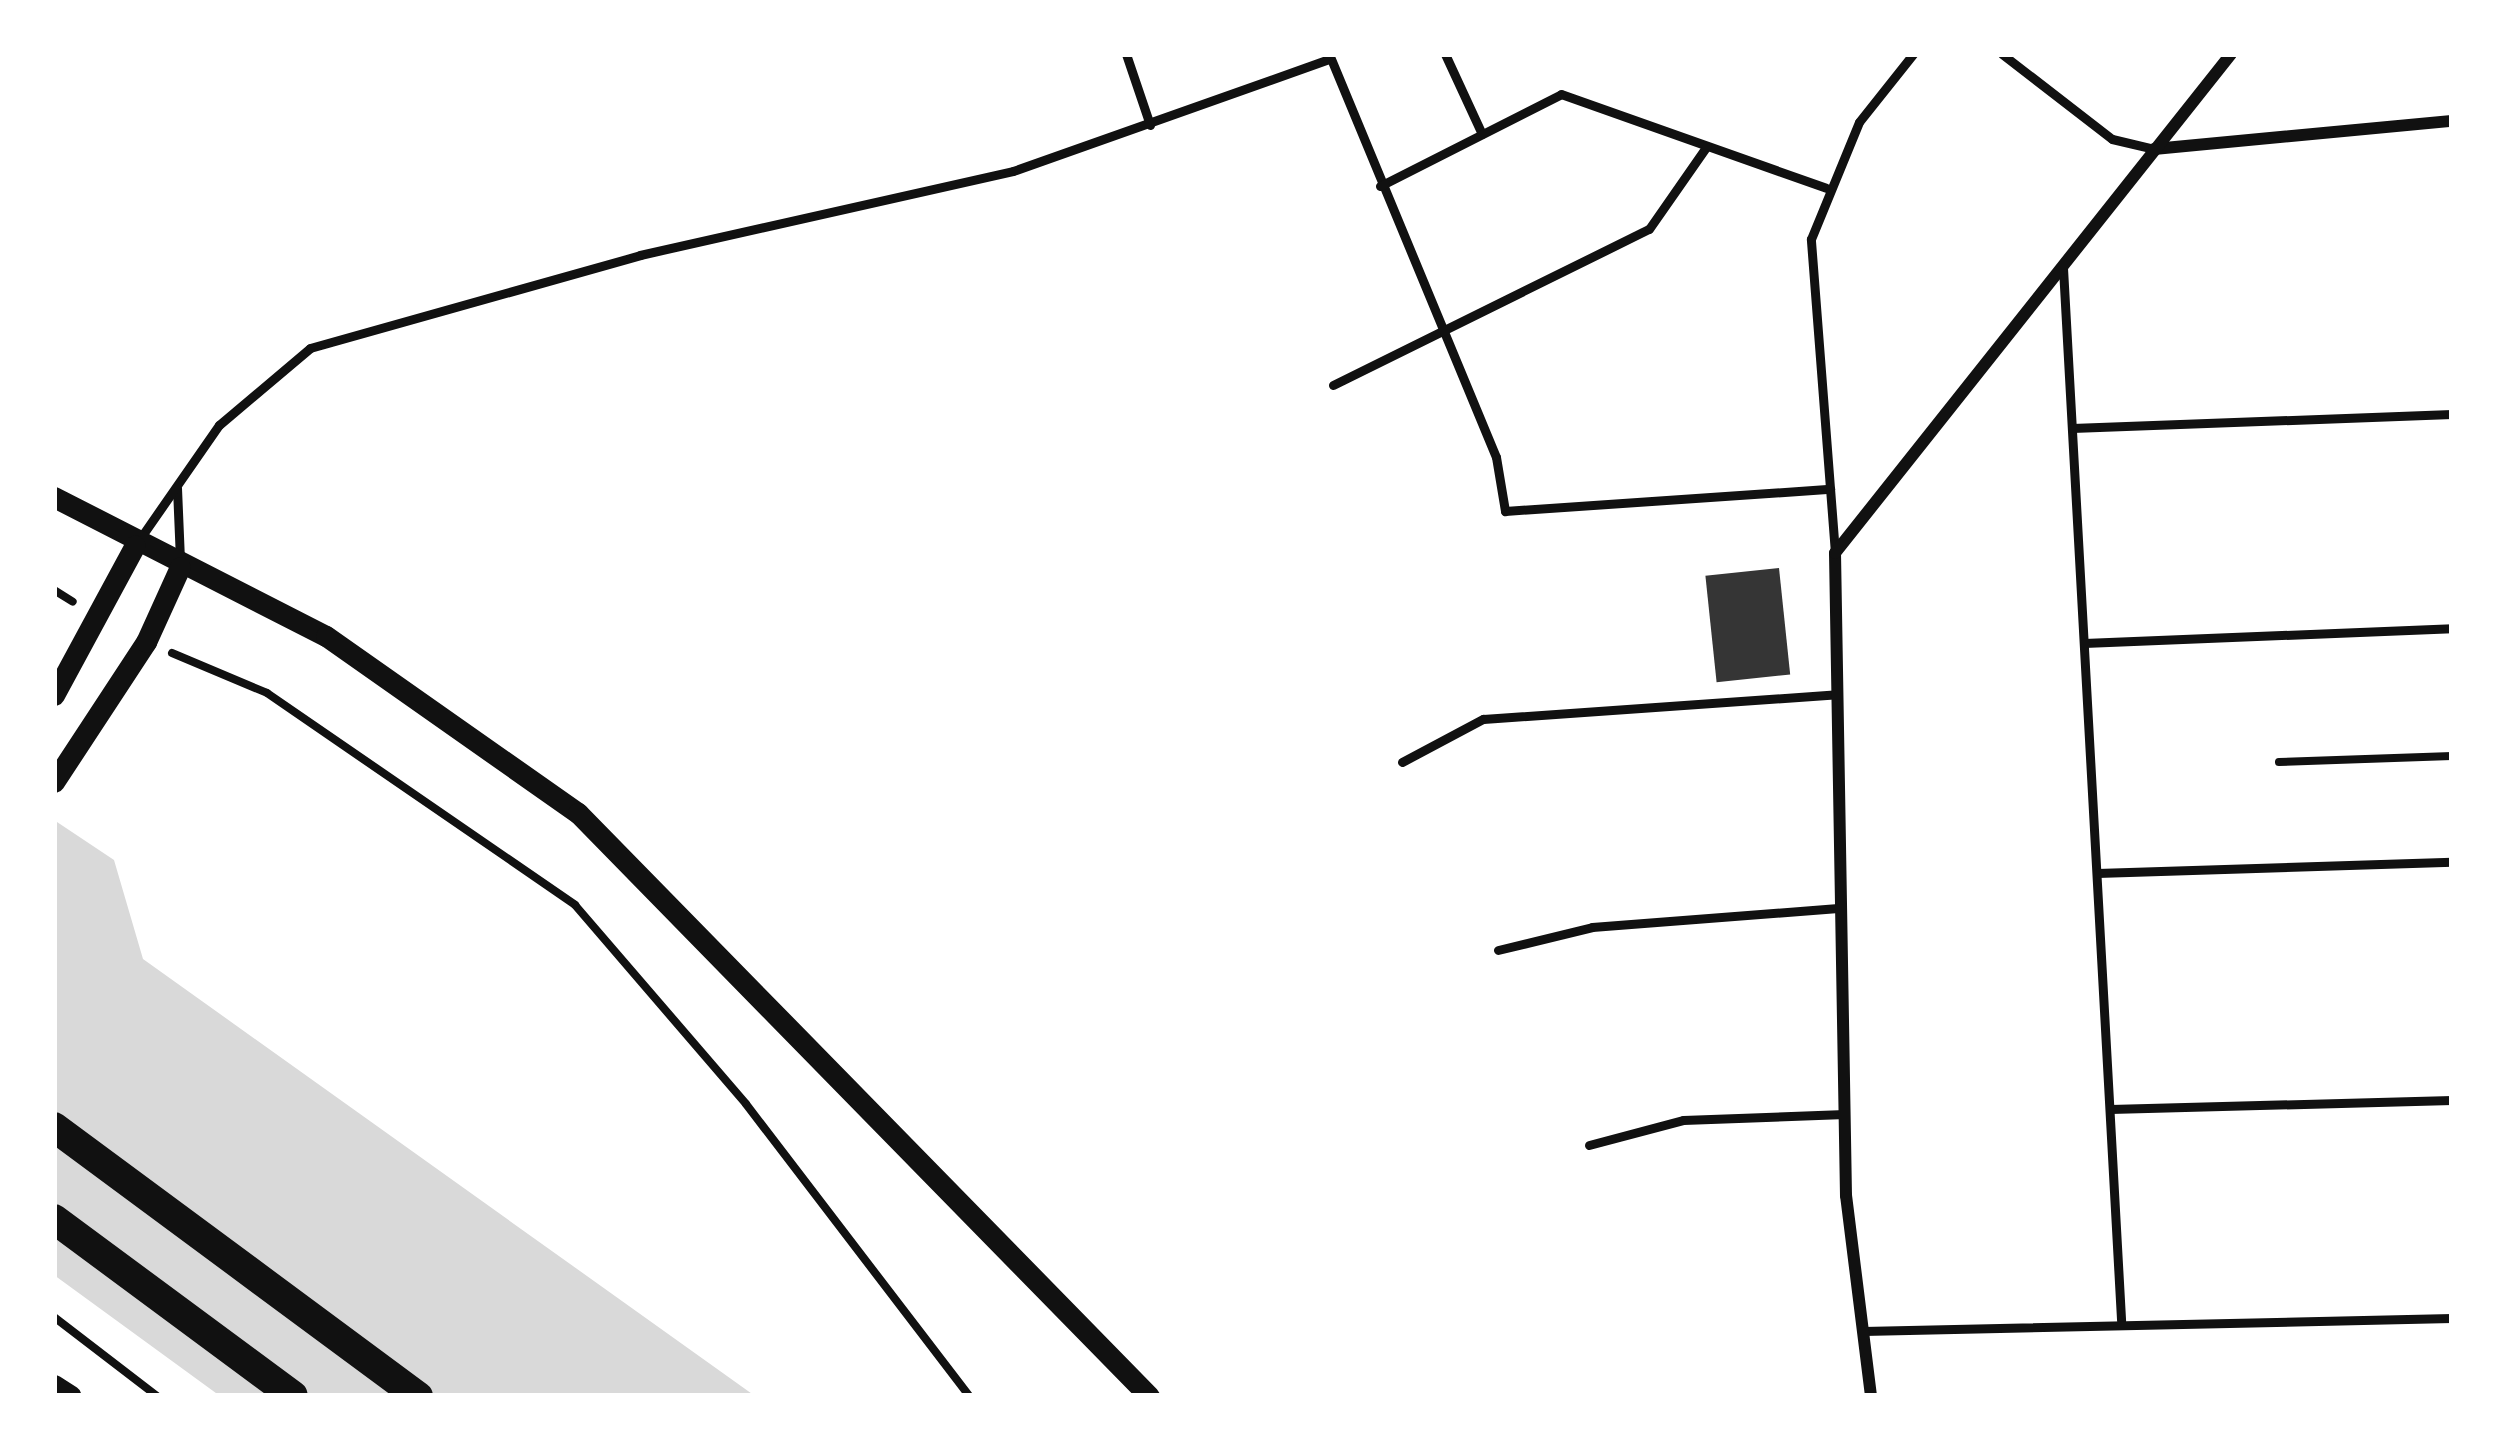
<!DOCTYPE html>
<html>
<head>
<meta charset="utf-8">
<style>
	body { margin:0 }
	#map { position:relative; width:2506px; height:1450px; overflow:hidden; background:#fff; font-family:"Roboto Condensed",sans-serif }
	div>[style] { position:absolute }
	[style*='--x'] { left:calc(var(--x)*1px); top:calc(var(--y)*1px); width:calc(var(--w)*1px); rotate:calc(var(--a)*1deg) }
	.water>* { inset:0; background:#d9d9d9 }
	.building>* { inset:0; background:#353535; transform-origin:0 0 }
	.path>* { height:8px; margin:-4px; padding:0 4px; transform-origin:4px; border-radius:4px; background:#111 }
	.service>* { height:9px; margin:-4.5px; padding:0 4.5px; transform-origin:4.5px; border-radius:4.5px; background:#111 }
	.minor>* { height:12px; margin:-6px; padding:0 6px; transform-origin:6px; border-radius:6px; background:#111 }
	.tertiary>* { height:21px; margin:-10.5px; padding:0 10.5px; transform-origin:10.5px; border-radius:10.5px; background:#111 }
	.trunk>* { height:30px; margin:-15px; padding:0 15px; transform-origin:15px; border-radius:15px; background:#111 }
	span { translate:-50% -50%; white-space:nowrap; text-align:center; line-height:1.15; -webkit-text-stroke:12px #fff; paint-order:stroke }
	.frame { position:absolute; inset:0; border:57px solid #fff; pointer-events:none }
</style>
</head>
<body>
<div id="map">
	<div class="water">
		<div style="clip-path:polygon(54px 820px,114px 860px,143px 959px,755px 1396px,220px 1396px,54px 1275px)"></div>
	</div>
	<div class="building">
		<div style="left:1779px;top:568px;width:107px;height:74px;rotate:84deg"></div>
	</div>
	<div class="path">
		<div style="--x:54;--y:590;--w:22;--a:32"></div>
		<div style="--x:172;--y:653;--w:103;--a:22.8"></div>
		<div style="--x:267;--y:693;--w:374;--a:34.5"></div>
		<div style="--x:575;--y:905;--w:262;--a:49.3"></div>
		<div style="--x:746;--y:1104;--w:367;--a:52.6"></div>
		<div style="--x:2279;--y:762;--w:173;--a:-2"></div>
		<div style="--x:54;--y:1317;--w:130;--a:37.5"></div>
	</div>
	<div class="service">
		<div style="--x:1126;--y:54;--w:75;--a:71.3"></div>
		<div style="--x:1329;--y:54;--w:436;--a:67.5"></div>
		<div style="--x:1496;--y:457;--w:55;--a:80.5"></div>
		<div style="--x:1505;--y:511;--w:326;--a:-3.9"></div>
		<div style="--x:1445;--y:54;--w:88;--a:65.2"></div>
		<div style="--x:2002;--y:54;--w:139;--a:37.7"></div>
		<div style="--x:2112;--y:139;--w:43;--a:13.4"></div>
		<div style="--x:1380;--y:186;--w:203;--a:-26.9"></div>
		<div style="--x:1561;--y:94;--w:281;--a:19.5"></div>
		<div style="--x:2063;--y:268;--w:1054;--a:86.84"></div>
		<div style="--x:1333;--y:385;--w:352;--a:-26.3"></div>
		<div style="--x:1649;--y:229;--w:101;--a:-55.1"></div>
		<div style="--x:2072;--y:428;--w:380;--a:-2.1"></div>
		<div style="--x:177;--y:488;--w:73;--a:87.6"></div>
		<div style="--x:139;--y:540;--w:140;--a:-55.2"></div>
		<div style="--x:219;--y:425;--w:119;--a:-40.2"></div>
		<div style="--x:310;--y:348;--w:343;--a:-15.7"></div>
		<div style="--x:640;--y:255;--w:382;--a:-12.7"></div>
		<div style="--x:1013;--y:171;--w:336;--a:-19.5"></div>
		<div style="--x:1835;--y:553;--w:315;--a:-94.4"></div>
		<div style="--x:1811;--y:239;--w:126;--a:-67.7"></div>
		<div style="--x:1859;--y:122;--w:87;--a:-51.5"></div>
		<div style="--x:2084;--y:643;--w:368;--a:-2.3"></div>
		<div style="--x:1402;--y:762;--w:92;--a:-28"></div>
		<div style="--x:1483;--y:719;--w:355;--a:-4"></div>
		<div style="--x:2097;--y:873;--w:355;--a:-1.8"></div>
		<div style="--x:1498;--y:950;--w:97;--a:-13.7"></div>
		<div style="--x:1592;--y:927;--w:250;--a:-4.4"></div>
		<div style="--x:2110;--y:1109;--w:342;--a:-1.5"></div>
		<div style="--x:1589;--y:1145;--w:97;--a:-14.9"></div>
		<div style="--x:1683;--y:1120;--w:162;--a:-2.1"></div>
		<div style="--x:1863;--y:1331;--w:589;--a:-1.26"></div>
	</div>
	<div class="minor">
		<div style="--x:2154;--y:149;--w:299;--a:-5.4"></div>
		<div style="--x:1871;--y:1396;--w:202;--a:-97.1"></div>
		<div style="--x:1846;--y:1196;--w:643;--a:-90.98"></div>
		<div style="--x:1835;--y:553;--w:637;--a:-51.56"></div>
	</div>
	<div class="tertiary">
		<div style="--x:54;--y:497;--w:305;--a:27.1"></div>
		<div style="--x:326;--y:636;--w:308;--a:35.1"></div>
		<div style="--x:578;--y:813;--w:816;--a:45.6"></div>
		<div style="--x:54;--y:695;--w:170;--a:-61.6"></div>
		<div style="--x:54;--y:782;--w:168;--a:-56.7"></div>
		<div style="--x:146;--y:642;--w:82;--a:-65.6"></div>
		<div style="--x:54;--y:1385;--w:20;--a:33"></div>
	</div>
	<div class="trunk">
		<div style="--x:54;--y:1127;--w:453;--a:36.5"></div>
		<div style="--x:54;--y:1219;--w:297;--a:36.5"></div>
	</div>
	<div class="frame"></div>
</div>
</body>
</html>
